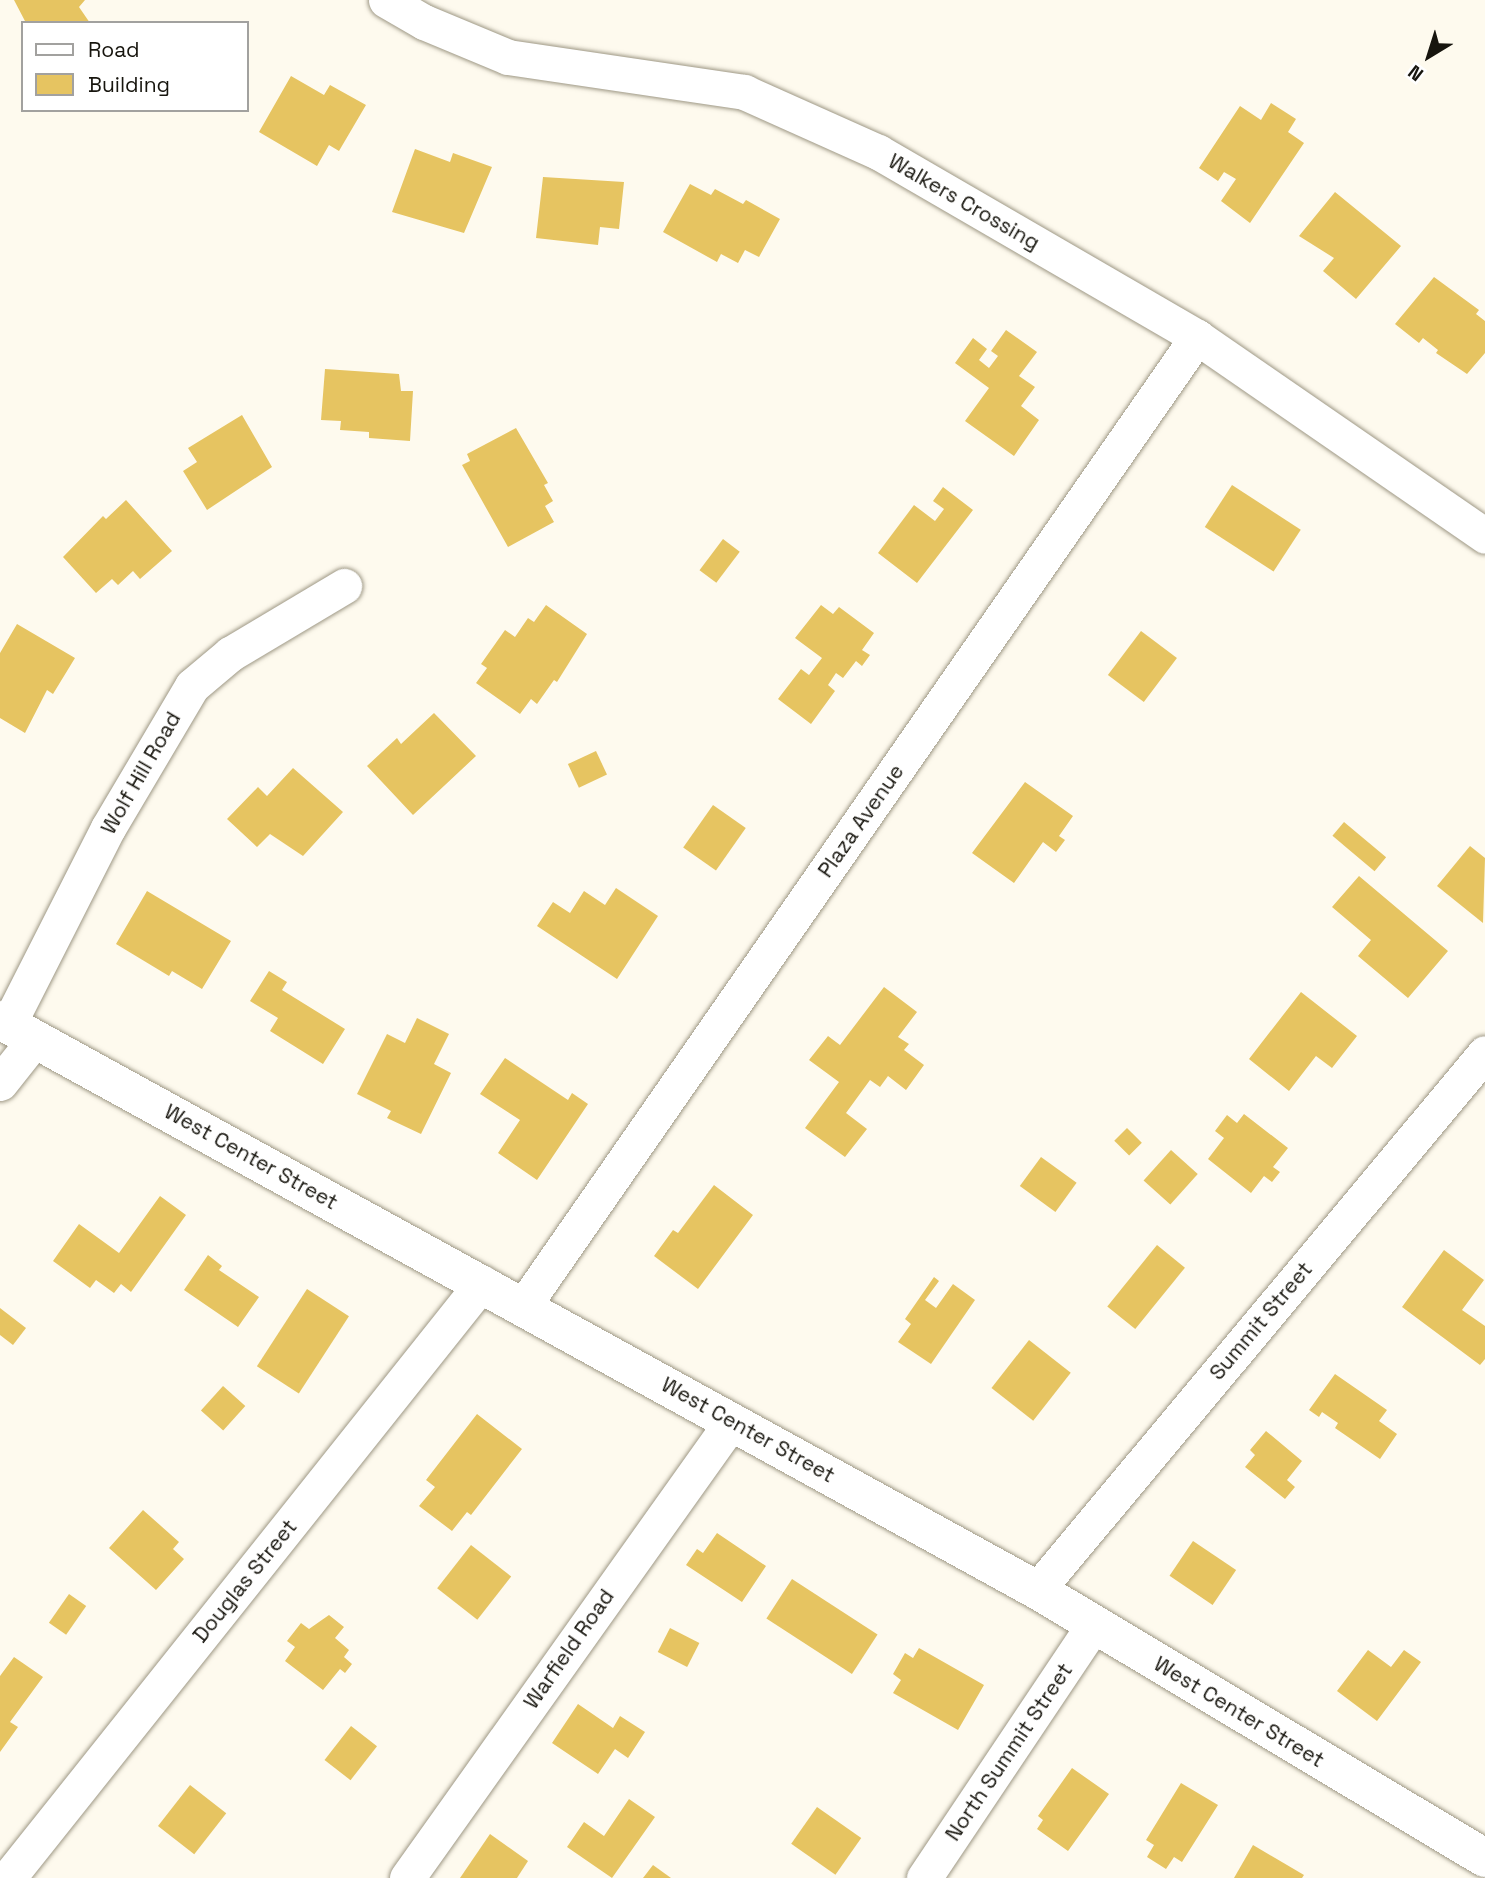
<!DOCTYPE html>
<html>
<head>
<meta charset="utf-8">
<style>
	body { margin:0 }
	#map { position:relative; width:1485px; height:1878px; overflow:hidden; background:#fefaee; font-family:"Space Grotesk",sans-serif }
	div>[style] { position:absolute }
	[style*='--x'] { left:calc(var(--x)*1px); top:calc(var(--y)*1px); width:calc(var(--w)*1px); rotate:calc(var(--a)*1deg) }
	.building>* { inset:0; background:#e6c461; transform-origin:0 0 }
	.roads { filter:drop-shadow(0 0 2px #9e9885) drop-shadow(0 0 2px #9e9885) }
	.minor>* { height:35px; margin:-17.5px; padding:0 17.5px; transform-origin:17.5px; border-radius:17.5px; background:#fff }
	.tertiary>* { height:38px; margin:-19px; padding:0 19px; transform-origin:19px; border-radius:19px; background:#fff }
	span { translate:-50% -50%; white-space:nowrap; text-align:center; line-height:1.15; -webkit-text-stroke:6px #fff; paint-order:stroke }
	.street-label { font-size:21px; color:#17150e }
	.legend { position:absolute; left:21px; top:21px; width:228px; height:91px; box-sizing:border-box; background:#fff; border:2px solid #a2a19f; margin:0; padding:9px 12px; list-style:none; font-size:21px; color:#17150e }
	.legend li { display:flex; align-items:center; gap:14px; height:35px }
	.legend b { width:35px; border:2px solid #a2a19f }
	.north { position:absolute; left:1394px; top:21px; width:70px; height:70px; -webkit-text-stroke:5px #fff; paint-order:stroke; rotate:218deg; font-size:19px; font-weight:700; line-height:28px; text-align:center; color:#17150e }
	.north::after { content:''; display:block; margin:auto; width:24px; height:32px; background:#17150e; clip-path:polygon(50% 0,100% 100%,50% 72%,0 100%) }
</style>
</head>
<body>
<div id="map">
	<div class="building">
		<div style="clip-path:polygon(14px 0,85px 0,79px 7px,90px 23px,26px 23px)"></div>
		<div style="clip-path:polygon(291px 76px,324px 95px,330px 85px,366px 105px,339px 151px,329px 145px,317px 166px,259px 132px)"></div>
		<div style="clip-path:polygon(1271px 103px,1296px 119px,1288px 132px,1304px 143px,1250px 223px,1221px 201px,1236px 179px,1224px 172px,1218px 181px,1199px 168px,1240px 106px,1261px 120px)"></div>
		<div style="clip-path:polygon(415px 149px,450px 162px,453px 153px,492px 167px,464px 233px,392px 212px)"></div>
		<div style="clip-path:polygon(543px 177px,624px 182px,619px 229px,600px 227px,598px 245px,536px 238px)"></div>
		<div style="clip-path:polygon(690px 184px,711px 195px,715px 189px,743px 204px,746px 200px,780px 219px,759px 257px,745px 250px,738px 263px,721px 254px,717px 262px,663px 232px)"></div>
		<div style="clip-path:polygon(1335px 192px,1401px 246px,1356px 299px,1323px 271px,1334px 258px,1299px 236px)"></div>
		<div style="clip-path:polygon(1434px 277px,1479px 310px,1476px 314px,1485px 321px,1485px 353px,1467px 374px,1436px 353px,1438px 350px,1423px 338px,1419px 343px,1395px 324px)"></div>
		<div style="clip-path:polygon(1006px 330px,1037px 352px,1019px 376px,1035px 387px,1021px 406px,1039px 420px,1014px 456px,965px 421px,989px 388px,955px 363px,973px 338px,987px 349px,979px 360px,989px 368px,998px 356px,991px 351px)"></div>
		<div style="clip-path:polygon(325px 369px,399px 374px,401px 391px,413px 391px,410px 441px,369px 438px,369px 432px,340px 430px,341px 421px,321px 420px)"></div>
		<div style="clip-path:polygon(242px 415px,272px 467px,207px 510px,183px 471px,197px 462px,188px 448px)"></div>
		<div style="clip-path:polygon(516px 428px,548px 483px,544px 485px,553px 501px,545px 506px,554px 522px,508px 547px,462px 465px,470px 461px,467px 454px)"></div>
		<div style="left:1232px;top:485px;width:82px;height:50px;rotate:33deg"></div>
		<div style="clip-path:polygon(943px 487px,973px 510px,917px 583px,878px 553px,914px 505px,935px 521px,944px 509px,933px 501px)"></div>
		<div style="clip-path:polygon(126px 500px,172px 551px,140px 579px,133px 571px,118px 585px,112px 579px,96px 593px,63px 557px,103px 516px,106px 519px)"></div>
		<div style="left:723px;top:539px;width:21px;height:39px;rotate:37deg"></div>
		<div style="clip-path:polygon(546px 605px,587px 634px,557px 682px,554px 680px,537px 704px,531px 699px,520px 714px,476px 683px,487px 668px,481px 664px,505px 630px,515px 637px,528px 618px,534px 622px)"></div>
		<div style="clip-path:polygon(821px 605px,833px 614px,839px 607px,874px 633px,862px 650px,870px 655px,862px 666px,856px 661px,843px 678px,836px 673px,828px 685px,835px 691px,811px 724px,778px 699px,801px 669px,809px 675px,822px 658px,795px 638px)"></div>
		<div style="clip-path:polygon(17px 624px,75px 658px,53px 694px,47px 690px,25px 733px,0 718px,0 653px)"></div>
		<div style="left:1141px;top:631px;width:45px;height:55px;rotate:37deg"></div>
		<div style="clip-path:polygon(434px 713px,476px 756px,413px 815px,367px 766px,397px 738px,401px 744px)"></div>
		<div style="left:596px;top:751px;width:26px;height:31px;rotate:65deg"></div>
		<div style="clip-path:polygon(293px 768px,343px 812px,303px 856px,270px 834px,257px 847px,227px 819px,258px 787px,267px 796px)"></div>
		<div style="clip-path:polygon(1025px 782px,1073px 816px,1059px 836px,1065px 840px,1056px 852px,1043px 842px,1014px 883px,972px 853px)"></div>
		<div style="left:713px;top:805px;width:40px;height:52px;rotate:35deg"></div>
		<div style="left:1344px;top:822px;width:55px;height:18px;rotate:40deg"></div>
		<div style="clip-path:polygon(1470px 846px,1485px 858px,1483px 923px,1437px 886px)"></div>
		<div style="clip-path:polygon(1359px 876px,1448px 951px,1408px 998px,1358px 956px,1371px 940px,1332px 907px)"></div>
		<div style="clip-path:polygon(616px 888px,658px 916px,617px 979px,537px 926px,553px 902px,570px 913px,584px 891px,605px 905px)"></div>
		<div style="clip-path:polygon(147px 891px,231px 941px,202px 989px,172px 971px,169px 976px,116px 944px)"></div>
		<div style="clip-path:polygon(269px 971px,287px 982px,282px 990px,345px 1029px,323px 1064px,270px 1031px,278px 1018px,250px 1001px)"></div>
		<div style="clip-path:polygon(884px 987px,917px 1012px,898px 1037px,909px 1044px,904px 1050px,924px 1065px,906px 1090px,888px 1076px,880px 1087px,870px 1080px,846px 1113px,867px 1129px,845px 1157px,805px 1128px,839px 1082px,809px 1060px,828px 1036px,840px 1045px)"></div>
		<div style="clip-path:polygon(1301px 992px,1357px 1036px,1332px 1068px,1316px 1056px,1289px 1091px,1249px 1059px)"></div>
		<div style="clip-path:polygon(417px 1018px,449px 1034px,434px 1064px,451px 1073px,421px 1134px,387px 1118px,391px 1111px,357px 1094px,387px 1034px,405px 1043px)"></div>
		<div style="clip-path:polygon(505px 1058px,568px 1100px,572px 1093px,588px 1104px,537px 1180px,498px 1153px,520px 1120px,480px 1094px)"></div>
		<div style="clip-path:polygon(1244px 1114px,1288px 1148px,1273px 1167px,1280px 1172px,1272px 1182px,1264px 1176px,1251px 1193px,1208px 1159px,1224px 1138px,1215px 1131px,1227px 1115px,1237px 1123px)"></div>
		<div style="left:1127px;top:1128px;width:21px;height:18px;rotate:45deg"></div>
		<div style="left:1171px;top:1150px;width:36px;height:41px;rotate:42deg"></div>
		<div style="left:1041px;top:1157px;width:44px;height:36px;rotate:36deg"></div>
		<div style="clip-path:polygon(714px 1185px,753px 1215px,698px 1289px,654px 1256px,673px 1230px,678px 1233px)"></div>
		<div style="clip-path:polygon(160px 1196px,186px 1215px,131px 1292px,121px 1284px,114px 1293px,96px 1280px,90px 1288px,53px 1261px,79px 1224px,119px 1253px)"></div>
		<div style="left:1157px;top:1245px;width:36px;height:79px;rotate:39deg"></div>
		<div style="clip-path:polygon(1444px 1250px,1484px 1280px,1462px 1310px,1485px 1326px,1485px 1359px,1480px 1365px,1402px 1307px)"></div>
		<div style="clip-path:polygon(208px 1255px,222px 1266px,219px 1270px,259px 1297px,238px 1327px,184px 1290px)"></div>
		<div style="clip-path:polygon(934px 1277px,939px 1281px,925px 1300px,936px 1308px,953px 1284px,975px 1300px,931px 1364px,898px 1342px,911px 1324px,905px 1319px)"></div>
		<div style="left:307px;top:1289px;width:50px;height:92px;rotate:33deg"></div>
		<div style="clip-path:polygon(0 1308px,26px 1328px,13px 1345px,0 1335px)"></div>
		<div style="left:1029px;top:1340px;width:53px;height:61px;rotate:38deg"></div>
		<div style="clip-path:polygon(1335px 1374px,1387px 1410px,1379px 1421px,1397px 1434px,1380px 1459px,1335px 1428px,1338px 1423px,1322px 1412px,1319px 1417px,1309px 1410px)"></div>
		<div style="left:223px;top:1386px;width:30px;height:33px;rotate:42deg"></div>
		<div style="clip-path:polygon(477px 1414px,522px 1449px,471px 1515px,467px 1512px,452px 1531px,419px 1506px,435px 1487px,426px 1480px)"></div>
		<div style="clip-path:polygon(1266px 1431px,1302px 1461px,1287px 1480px,1295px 1487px,1285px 1499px,1245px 1467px,1255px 1455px,1250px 1450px)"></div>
		<div style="clip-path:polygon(143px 1510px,179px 1542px,173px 1549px,184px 1559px,156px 1590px,109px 1548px)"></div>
		<div style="clip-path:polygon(717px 1533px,766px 1566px,742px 1602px,686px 1565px,697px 1549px,703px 1553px)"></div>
		<div style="left:1193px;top:1541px;width:52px;height:42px;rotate:34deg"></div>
		<div style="left:471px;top:1545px;width:51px;height:55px;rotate:38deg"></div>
		<div style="left:792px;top:1579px;width:102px;height:47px;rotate:33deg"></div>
		<div style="left:69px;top:1594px;width:21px;height:35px;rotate:35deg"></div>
		<div style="clip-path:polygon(329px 1615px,344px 1627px,335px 1638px,349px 1650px,344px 1657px,352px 1664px,345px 1673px,340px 1669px,323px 1690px,285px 1661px,295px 1647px,287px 1641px,301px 1623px,309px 1629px)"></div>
		<div style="left:670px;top:1628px;width:33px;height:27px;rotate:27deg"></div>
		<div style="clip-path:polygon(919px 1648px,984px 1685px,958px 1730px,893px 1693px,901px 1680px,893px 1674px,905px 1653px,913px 1658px)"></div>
		<div style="clip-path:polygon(1368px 1650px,1391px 1667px,1404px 1650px,1421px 1662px,1377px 1721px,1337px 1691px)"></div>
		<div style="clip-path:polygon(14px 1657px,43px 1677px,10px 1722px,18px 1727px,0 1752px,0 1676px)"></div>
		<div style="clip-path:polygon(578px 1704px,613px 1728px,620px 1716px,645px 1732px,628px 1758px,615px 1749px,598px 1774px,552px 1743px)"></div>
		<div style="left:351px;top:1726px;width:33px;height:43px;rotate:38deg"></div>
		<div style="clip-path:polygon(1072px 1768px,1109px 1794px,1068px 1851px,1037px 1829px,1043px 1820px,1038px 1816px)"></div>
		<div style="clip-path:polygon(1181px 1783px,1218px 1805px,1182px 1862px,1174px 1857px,1166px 1869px,1147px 1857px,1154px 1845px,1146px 1840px)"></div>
		<div style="left:190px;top:1785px;width:46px;height:52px;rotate:38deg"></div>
		<div style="clip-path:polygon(629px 1799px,655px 1817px,612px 1878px,567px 1847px,584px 1822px,604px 1836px)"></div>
		<div style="left:817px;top:1807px;width:54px;height:45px;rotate:35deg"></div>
		<div style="clip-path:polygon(490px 1834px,528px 1861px,517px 1878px,460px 1878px)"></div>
		<div style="clip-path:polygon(1253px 1845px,1304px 1875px,1302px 1878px,1234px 1878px)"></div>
		<div style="clip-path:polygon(653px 1865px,671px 1878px,643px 1878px)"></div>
	</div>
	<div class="roads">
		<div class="minor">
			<div style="--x:386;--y:0;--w:44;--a:30.1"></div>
			<div style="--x:424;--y:22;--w:91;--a:22.6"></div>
			<div style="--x:508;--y:57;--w:239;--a:8.4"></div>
			<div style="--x:744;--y:92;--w:147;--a:24.1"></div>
			<div style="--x:878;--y:152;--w:369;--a:30.1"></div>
			<div style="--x:1197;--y:337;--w:350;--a:34.6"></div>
			<div style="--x:8;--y:1025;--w:221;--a:-63.1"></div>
			<div style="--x:108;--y:828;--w:165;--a:-59.4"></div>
			<div style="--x:192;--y:686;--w:50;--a:-40.1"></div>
			<div style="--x:230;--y:654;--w:133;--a:-30.8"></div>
			<div style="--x:0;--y:1083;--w:56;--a:-51.5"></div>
			<div style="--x:524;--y:1305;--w:1179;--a:-55.19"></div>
			<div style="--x:1037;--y:1590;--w:699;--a:-50.16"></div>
			<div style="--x:8;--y:1878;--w:761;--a:-51.46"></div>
			<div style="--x:407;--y:1878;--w:561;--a:-54.58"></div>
			<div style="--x:924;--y:1878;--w:303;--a:-56.2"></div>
		</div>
		<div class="tertiary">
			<div style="--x:0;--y:1020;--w:1183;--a:28.8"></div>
			<div style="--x:1037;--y:1590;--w:522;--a:30.89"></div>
		</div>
	</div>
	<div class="street-label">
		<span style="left:964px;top:202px;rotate:30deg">Walkers Crossing</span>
		<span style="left:141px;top:773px;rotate:-60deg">Wolf Hill Road</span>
		<span style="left:861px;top:821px;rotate:-55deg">Plaza Avenue</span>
		<span style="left:251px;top:1157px;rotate:29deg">West Center Street</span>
		<span style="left:1261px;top:1321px;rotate:-50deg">Summit Street</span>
		<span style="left:748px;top:1430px;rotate:29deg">West Center Street</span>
		<span style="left:245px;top:1581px;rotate:-51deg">Douglas Street</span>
		<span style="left:569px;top:1649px;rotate:-55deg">Warfield Road</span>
		<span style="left:1239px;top:1712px;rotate:31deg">West Center Street</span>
		<span style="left:1009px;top:1752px;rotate:-56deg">North Summit Street</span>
	</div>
	<ul class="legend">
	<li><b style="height:9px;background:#fff"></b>Road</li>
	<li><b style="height:19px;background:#e6c461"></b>Building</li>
	</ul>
	<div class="north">N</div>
</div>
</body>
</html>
